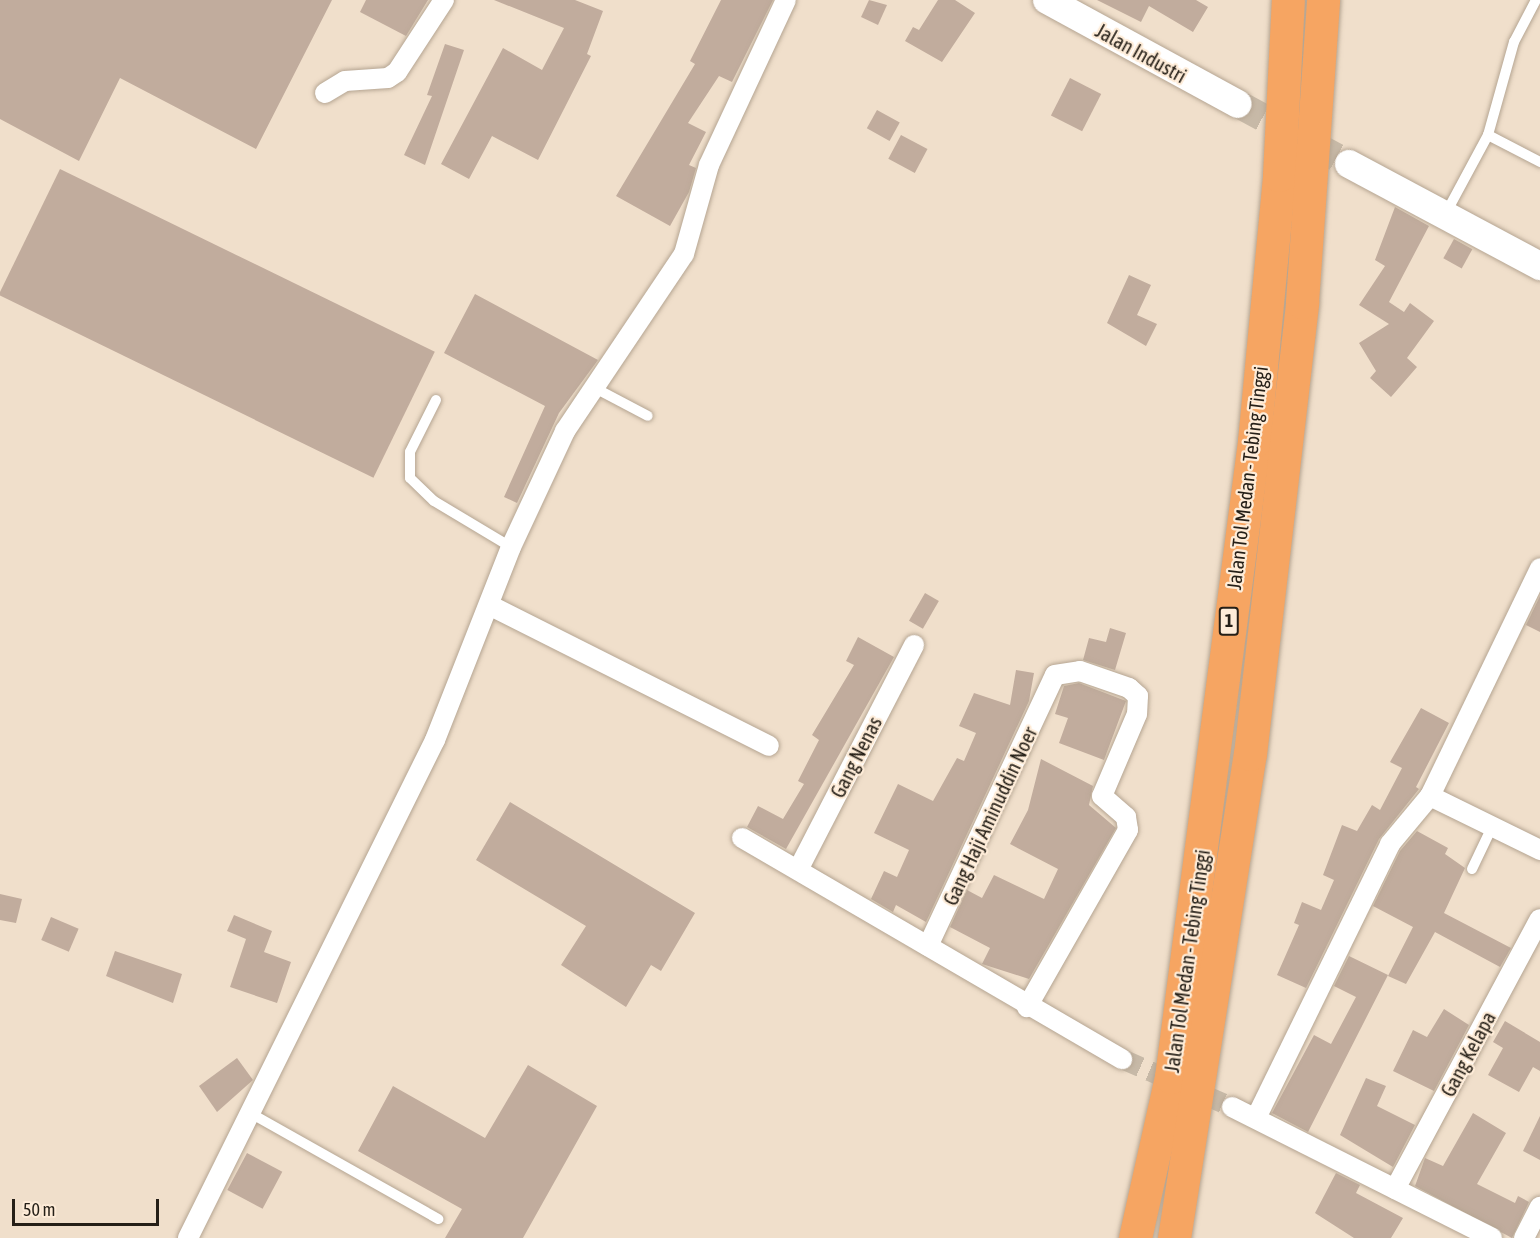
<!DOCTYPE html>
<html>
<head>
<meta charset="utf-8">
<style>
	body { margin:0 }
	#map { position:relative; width:1540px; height:1238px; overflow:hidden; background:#f0dfcb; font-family:"Asap Condensed",sans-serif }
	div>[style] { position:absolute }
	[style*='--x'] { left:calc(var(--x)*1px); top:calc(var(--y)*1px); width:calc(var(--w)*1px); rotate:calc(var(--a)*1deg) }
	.building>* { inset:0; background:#c1ac9d; transform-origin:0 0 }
	.street-tunnel>* { height:20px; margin-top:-10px; transform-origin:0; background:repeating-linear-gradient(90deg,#c7b9a7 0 20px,transparent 0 30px) }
	.secondary-tunnel>* { height:28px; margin-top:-14px; transform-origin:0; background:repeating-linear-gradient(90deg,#c7b9a7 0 28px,transparent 0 42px) }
	.roads { filter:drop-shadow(0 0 2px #b5a592) drop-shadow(0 0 2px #b5a592) }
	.lane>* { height:10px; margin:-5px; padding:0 5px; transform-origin:5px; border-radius:5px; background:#fff }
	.street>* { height:20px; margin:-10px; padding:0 10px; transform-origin:10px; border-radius:10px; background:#fff }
	.secondary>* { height:28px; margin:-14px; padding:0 14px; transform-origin:14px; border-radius:14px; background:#fff }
	.highway>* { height:33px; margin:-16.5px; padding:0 16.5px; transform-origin:16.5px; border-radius:16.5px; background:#f6a562 }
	span { translate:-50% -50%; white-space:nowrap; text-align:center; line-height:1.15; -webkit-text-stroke:4.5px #feecd8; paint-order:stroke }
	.shield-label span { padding:2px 4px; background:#feecd8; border:2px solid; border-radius:4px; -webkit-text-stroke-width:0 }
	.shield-label { font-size:18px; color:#251f17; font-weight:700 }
	.street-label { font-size:20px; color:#251f17 }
	.scale { position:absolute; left:12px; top:1199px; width:147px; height:27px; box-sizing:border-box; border:3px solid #251f17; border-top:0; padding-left:8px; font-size:18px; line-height:21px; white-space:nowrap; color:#251f17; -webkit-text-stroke:4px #feecd8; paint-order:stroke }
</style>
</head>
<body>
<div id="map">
	<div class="building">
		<div style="clip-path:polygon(0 0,332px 0,256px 149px,120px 78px,79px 161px,0 119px)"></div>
		<div style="clip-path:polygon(366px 0,428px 0,406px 36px,360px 12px)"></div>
		<div style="clip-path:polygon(494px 0,575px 0,603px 11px,587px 54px,591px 56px,538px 160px,492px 136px,469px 179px,441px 164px,503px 48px,542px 70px,564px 28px)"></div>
		<div style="clip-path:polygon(721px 0,773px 0,732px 82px,719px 76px,688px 123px,706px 132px,689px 165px,696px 168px,689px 192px,670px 226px,616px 196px,695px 64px,690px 61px)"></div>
		<div style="clip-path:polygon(869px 0,887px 5px,878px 25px,861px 17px)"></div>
		<div style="clip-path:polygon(938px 0,955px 0,975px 13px,942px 62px,905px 41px,913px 27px,919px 30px)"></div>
		<div style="clip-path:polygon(1097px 0,1196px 0,1208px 7px,1193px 32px,1149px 6px,1141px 22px)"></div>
		<div style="clip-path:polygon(445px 44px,464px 50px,425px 165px,404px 155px,432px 96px,427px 95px)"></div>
		<div style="left:1070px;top:78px;width:35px;height:42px;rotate:27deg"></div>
		<div style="left:877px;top:110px;width:26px;height:21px;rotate:29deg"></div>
		<div style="left:901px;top:135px;width:30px;height:27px;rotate:28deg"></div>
		<div style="left:60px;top:169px;width:417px;height:140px;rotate:26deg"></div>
		<div style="clip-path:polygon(1395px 207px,1429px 226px,1389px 302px,1404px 312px,1410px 303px,1434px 321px,1407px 358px,1417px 367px,1391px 397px,1370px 378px,1376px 371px,1359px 343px,1389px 324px,1359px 305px,1385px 266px,1375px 260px)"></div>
		<div style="left:1454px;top:239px;width:21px;height:22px;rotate:29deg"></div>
		<div style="clip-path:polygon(1129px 275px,1151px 285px,1137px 315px,1157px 324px,1146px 346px,1107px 323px)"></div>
		<div style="clip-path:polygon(475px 294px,598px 360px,559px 413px,517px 503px,504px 497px,545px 406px,444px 353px)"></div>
		<div style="left:925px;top:593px;width:16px;height:32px;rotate:30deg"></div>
		<div style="clip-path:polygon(1540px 596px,1540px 632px,1526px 625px)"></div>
		<div style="clip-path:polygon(1110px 628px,1126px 633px,1115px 670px,1083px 660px,1089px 638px,1106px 642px)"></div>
		<div style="clip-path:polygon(858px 637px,894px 657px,786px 849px,747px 827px,758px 806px,783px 819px,804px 784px,798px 781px,819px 740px,812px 735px,854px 665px,846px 661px)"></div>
		<div style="clip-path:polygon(1016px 670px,1034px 673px,1029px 701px,926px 922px,896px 905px,893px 912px,871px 899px,884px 871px,897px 877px,909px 850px,874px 833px,898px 784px,933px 801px,957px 758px,964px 761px,976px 733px,959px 726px,974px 693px,1010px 705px)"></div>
		<div style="clip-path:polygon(1079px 683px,1126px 701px,1104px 760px,1059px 743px,1068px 718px,1055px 714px,1064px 686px)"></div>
		<div style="clip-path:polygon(1421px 708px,1449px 723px,1416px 787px,1419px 789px,1379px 839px,1306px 988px,1277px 975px,1299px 925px,1294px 923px,1302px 902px,1321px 910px,1334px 880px,1323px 875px,1342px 825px,1357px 831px,1372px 805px,1380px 810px,1402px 768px,1390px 762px)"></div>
		<div style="clip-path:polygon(1041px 759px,1093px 786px,1089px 805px,1116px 828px,1029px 979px,982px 964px,990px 948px,950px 927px,967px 890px,982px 898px,994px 875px,1044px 899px,1058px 869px,1010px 844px,1028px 810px)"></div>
		<div style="clip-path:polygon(510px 802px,695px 913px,661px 971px,651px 965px,626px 1007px,561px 965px,586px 926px,476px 860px)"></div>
		<div style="clip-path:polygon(1417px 831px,1448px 848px,1445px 854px,1465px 868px,1444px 913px,1511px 948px,1500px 967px,1435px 932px,1406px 984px,1388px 976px,1413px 927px,1373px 906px,1400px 851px)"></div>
		<div style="clip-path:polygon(0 894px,22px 899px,16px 923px,0 920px)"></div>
		<div style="clip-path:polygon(234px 915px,272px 931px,264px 952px,291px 962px,277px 1003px,230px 987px,246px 939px,227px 931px)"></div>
		<div style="left:51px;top:917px;width:30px;height:25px;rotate:23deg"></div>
		<div style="clip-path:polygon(115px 951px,182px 974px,173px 1003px,106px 976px)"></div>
		<div style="clip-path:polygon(1349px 956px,1388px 975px,1308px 1132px,1272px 1113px,1314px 1035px,1331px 1044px,1356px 997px,1334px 986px)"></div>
		<div style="clip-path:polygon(1444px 1009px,1469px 1025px,1434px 1091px,1393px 1071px,1413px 1030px,1427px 1037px)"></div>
		<div style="clip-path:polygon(1505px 1021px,1540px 1042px,1540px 1071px,1533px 1067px,1519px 1092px,1488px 1075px,1503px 1048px,1493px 1042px)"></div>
		<div style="clip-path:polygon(237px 1058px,253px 1080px,217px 1112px,199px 1086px)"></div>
		<div style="clip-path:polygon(528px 1065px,597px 1106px,523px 1238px,445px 1238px,462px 1209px,358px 1151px,393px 1086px,485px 1138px)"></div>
		<div style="clip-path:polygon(1366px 1078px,1386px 1086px,1377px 1106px,1415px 1125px,1393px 1167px,1340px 1135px)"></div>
		<div style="clip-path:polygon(1473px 1113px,1506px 1133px,1477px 1184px,1515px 1203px,1518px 1196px,1529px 1202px,1512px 1238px,1415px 1186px,1425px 1158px,1443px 1166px)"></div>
		<div style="clip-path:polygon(1540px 1116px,1540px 1160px,1523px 1151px)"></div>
		<div style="left:247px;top:1153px;width:40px;height:42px;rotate:28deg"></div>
		<div style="clip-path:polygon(1336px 1173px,1360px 1185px,1356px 1193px,1403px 1218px,1391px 1238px,1354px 1238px,1315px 1213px)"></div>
	</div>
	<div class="street-tunnel">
		<div style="--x:1122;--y:1059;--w:120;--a:23.6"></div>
	</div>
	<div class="secondary-tunnel">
		<div style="--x:1238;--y:104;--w:126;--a:28.4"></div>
	</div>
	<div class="roads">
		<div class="lane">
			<div style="--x:1488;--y:135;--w:97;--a:-74.4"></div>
			<div style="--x:1514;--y:42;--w:47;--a:-62.4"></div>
			<div style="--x:1446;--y:213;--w:89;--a:-61.7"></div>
			<div style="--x:1488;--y:135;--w:59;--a:27.4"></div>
			<div style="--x:591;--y:386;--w:64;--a:27.8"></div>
			<div style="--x:436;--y:400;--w:58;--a:116.6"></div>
			<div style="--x:410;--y:452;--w:26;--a:90"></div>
			<div style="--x:410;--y:478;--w:33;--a:44"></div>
			<div style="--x:434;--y:501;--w:90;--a:30.9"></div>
			<div style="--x:1472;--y:869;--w:49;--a:-64.5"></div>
			<div style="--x:252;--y:1114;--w:214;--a:29.4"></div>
		</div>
		<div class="street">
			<div style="--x:325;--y:93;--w:23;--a:-31"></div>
			<div style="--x:345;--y:81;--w:43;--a:-4"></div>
			<div style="--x:388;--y:78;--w:11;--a:-34"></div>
			<div style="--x:397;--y:72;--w:86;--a:-56.9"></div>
			<div style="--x:491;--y:606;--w:311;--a:26.7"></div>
			<div style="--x:1430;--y:796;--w:123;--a:26.1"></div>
			<div style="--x:742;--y:838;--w:440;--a:30.2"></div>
			<div style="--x:799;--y:868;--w:251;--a:-62.7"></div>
			<div style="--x:928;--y:946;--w:299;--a:-64.9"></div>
			<div style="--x:1055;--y:675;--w:25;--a:-9"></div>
			<div style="--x:1080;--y:671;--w:52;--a:19.1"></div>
			<div style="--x:1129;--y:688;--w:12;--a:42"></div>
			<div style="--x:1138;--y:696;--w:18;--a:93"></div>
			<div style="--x:1137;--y:714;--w:89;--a:113.1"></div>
			<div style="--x:1102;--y:796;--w:32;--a:41"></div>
			<div style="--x:1126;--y:817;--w:13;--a:81"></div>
			<div style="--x:1128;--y:830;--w:204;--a:119.7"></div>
			<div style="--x:1232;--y:1107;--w:291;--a:26.7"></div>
			<div style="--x:1256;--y:1118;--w:305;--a:-63.9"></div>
			<div style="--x:1390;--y:844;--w:62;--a:-50.2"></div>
			<div style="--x:1430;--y:796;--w:253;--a:-64.2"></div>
			<div style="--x:1395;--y:1189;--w:306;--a:-61.8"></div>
			<div style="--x:188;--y:1238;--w:556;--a:-63.62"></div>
			<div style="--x:435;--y:740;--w:207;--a:-68.5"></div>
			<div style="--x:511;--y:547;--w:128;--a:-65"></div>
			<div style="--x:565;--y:431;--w:213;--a:-56.1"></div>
			<div style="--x:684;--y:254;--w:92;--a:-74.3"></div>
			<div style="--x:709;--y:165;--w:182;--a:-65"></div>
			<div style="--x:1524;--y:1238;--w:35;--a:-63"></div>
		</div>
		<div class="secondary">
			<div style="--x:1047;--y:0;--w:217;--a:28.6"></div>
			<div style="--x:1349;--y:164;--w:217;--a:28.1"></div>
		</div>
		<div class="highway">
			<div style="--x:1135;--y:1238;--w:165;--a:-77.4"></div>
			<div style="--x:1171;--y:1077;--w:641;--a:-82.56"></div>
			<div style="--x:1254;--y:441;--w:267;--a:-84.6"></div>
			<div style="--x:1279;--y:175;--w:175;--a:-87.1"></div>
			<div style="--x:1174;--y:1238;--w:490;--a:-81.1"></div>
			<div style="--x:1250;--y:754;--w:455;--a:-83.4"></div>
			<div style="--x:1302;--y:302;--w:303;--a:-86"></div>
		</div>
	</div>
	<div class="shield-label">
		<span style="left:1229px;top:621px">1</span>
	</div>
	<div class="street-label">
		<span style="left:1141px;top:53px;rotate:29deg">Jalan Industri</span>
		<span style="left:1247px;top:478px;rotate:-83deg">Jalan Tol Medan - Tebing Tinggi</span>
		<span style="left:856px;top:757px;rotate:-63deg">Gang Nenas</span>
		<span style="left:990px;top:816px;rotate:-65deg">Gang Haji Aminuddin Noer</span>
		<span style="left:1187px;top:961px;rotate:-82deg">Jalan Tol Medan - Tebing Tinggi</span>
		<span style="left:1468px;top:1054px;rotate:-62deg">Gang Kelapa</span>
	</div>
	<div class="scale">50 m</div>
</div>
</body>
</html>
